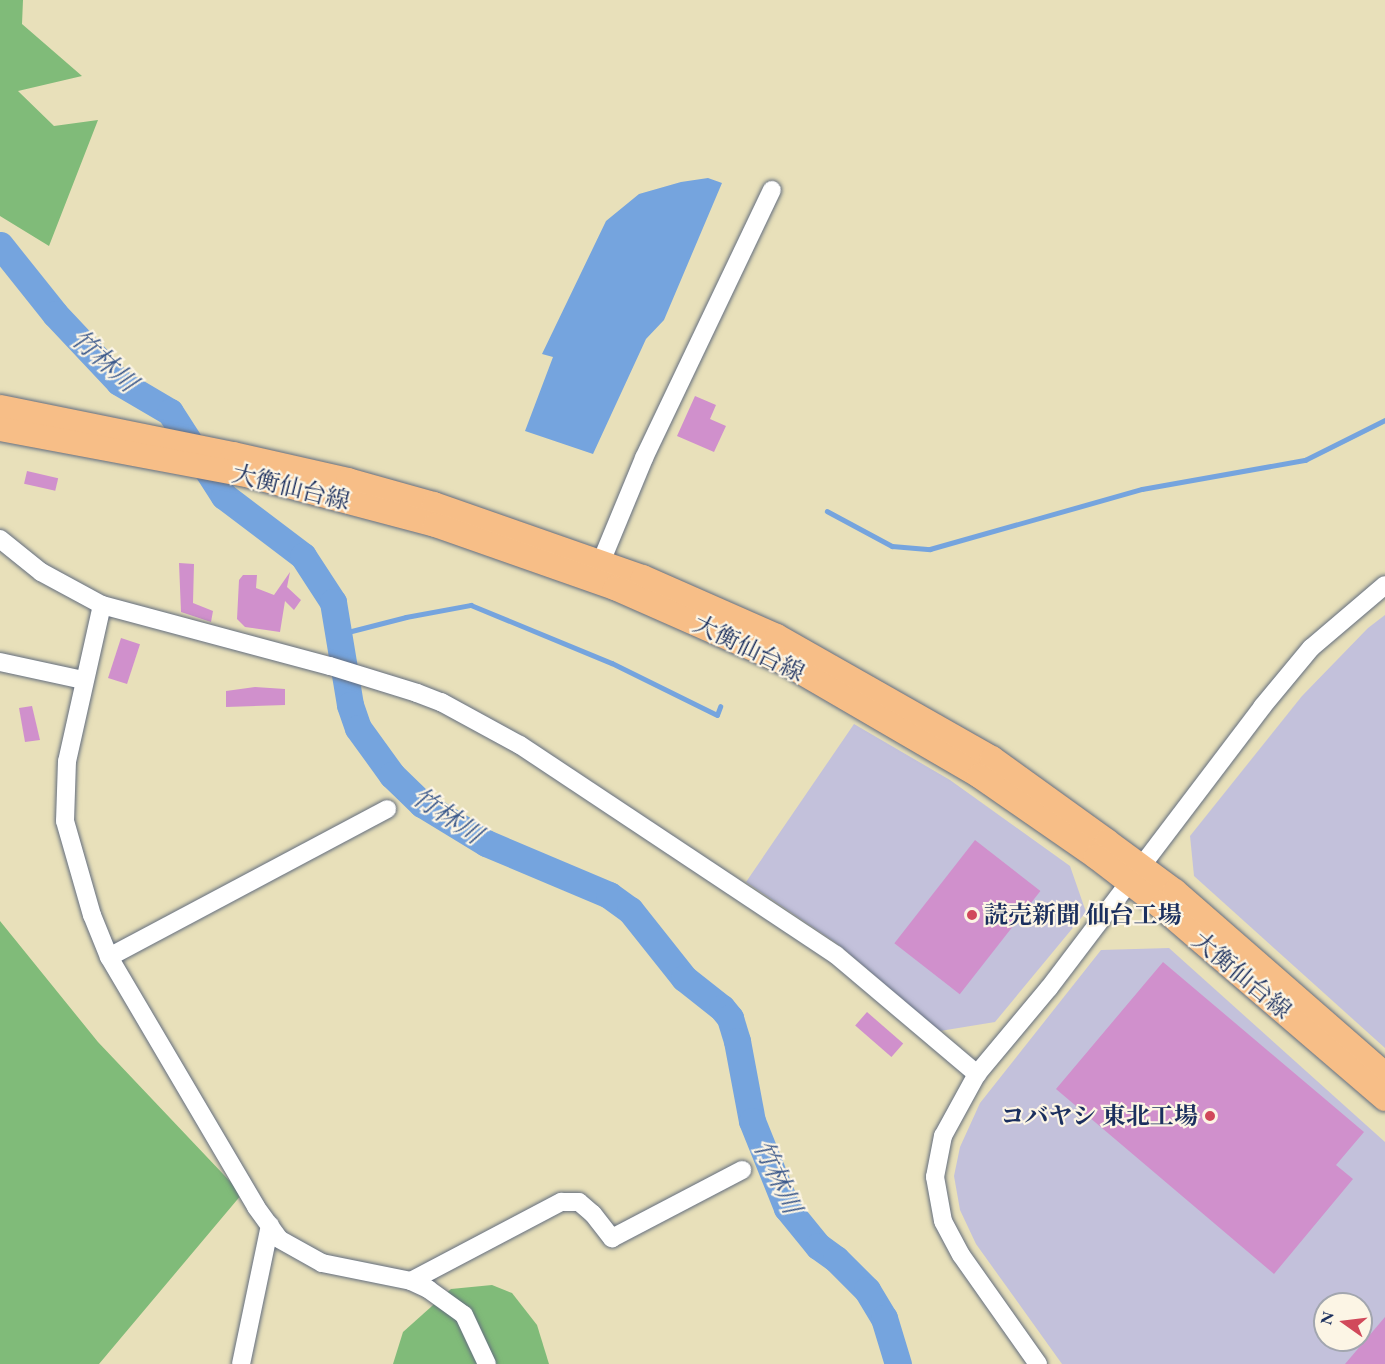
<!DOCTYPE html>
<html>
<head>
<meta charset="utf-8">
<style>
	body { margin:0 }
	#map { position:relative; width:1385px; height:1364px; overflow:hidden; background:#e8e0ba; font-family:"EB Garamond","Noto Serif JP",serif }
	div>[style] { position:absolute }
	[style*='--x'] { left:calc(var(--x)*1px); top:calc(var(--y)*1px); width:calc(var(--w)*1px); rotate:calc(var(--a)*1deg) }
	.industrial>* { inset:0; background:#c3c1db }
	.forest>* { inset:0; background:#80bb79 }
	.water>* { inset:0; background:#75a4de }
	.stream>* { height:4.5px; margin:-2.25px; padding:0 2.25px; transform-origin:2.25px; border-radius:2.25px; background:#75a4de }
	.river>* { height:27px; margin:-13.5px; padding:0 13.5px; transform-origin:13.5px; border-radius:13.5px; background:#75a4de }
	.building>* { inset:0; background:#d090cc; transform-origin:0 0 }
	.roads { filter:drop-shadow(0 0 2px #636d7e) drop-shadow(0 0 2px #636d7e) }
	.minor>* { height:18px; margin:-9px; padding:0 9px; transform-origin:9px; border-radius:9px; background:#fff }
	.major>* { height:24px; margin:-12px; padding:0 12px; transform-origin:12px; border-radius:12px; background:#f7be87 }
	.dots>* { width:16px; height:16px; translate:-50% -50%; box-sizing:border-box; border:3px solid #fcf5e5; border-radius:50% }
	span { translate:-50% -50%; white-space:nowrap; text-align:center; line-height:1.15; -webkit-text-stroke:4.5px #fcf5e5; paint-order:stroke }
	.street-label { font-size:24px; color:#1b2f5e }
	.poi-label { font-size:24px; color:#1b2f5e; font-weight:700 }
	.left { translate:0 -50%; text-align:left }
	.right { translate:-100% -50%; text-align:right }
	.water-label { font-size:26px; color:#3a588b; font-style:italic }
	.north { position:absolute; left:1313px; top:1292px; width:60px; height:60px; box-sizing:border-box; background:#fcf5e5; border:2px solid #a2a6af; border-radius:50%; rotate:284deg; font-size:16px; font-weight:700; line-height:24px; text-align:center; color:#1b2f5e }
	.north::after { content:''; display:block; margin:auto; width:21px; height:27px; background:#d1495b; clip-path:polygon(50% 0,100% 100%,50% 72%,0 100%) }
</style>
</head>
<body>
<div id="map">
	<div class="industrial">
		<div style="clip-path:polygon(1385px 615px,1385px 1048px,1194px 876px,1190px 836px,1302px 696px,1368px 628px)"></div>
		<div style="clip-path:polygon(854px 724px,950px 780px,1070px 866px,1086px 912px,995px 1022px,940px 1031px,838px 944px,746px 882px)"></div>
		<div style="clip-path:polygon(evenodd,1169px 948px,1385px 1142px,1385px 1364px,1062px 1364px,976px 1244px,960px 1210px,954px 1176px,960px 1147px,980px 1103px,1101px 950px,1169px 948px,1325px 1304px,1361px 1304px,1361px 1340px,1325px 1340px,1325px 1304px)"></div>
	</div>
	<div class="forest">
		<div style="clip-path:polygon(0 0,23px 0,22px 24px,82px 76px,18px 91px,54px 126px,98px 120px,49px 246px,0 216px)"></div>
		<div style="clip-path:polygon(0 921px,98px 1042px,242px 1194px,99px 1364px,0 1364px)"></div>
		<div style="clip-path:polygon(492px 1285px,512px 1293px,537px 1325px,549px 1364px,393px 1364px,403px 1332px,451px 1289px)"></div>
	</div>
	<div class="water">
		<div style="clip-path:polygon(708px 178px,722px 183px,664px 320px,646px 339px,593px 454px,525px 431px,553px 357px,542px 354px,606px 221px,639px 194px,681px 182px)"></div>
	</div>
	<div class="stream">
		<div style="--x:827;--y:511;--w:74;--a:28.3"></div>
		<div style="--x:892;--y:546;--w:38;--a:5"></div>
		<div style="--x:930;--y:549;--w:220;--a:-15.8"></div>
		<div style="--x:1142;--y:489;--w:166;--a:-10.1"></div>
		<div style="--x:1305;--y:460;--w:89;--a:-26.6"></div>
		<div style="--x:340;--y:634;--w:68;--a:-14.4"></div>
		<div style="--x:406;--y:617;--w:66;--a:-10.5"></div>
		<div style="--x:471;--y:605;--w:152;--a:22.4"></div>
		<div style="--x:612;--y:663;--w:117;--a:26.3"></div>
		<div style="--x:717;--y:715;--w:9;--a:-69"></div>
	</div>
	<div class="river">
		<div style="--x:0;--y:245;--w:88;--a:51.4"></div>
		<div style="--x:55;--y:314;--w:93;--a:46.7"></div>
		<div style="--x:119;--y:382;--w:59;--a:30.5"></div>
		<div style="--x:170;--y:412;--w:100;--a:57.3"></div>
		<div style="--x:224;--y:496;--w:99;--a:37.2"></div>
		<div style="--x:303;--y:556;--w:55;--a:56.9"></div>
		<div style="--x:333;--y:602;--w:104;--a:80.6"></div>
		<div style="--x:350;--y:705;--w:24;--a:71"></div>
		<div style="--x:358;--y:728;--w:58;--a:54.1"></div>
		<div style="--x:392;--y:775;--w:42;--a:44"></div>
		<div style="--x:422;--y:804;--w:75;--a:31.4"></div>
		<div style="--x:486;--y:843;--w:134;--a:22.9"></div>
		<div style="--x:609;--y:895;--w:26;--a:36"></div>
		<div style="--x:630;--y:910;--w:87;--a:51.5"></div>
		<div style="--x:684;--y:978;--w:48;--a:38.3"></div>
		<div style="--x:722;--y:1008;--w:13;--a:51"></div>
		<div style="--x:730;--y:1018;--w:24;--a:73"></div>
		<div style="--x:737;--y:1041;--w:81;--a:79.4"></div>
		<div style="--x:752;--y:1121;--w:94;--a:68.1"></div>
		<div style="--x:787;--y:1208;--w:49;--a:50.8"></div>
		<div style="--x:818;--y:1246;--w:22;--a:36"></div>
		<div style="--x:836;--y:1259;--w:44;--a:45"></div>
		<div style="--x:867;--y:1290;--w:33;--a:59"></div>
		<div style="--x:884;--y:1318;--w:48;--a:73.1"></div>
	</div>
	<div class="building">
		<div style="clip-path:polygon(695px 396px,716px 405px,710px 419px,726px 426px,714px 452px,677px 436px)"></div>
		<div style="left:27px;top:471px;width:32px;height:13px;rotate:13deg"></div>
		<div style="clip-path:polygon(179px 563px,194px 564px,193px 603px,213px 611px,211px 622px,181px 612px)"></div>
		<div style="clip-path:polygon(290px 572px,287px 587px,301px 600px,294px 610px,285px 601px,280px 632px,245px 627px,237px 619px,239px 580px,243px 575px,257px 575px,256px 588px,274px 595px)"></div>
		<div style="left:121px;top:638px;width:20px;height:42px;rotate:18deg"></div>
		<div style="clip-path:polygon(255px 687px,285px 689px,285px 705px,226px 707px,226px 691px)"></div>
		<div style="clip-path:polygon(32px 706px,40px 740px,25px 742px,19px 708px)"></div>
		<div style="left:975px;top:840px;width:83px;height:131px;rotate:38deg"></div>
		<div style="clip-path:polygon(1163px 962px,1364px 1132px,1336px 1165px,1353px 1179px,1274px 1274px,1056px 1089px)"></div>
		<div style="left:867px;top:1012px;width:48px;height:18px;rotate:41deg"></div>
		<div style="clip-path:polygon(1385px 1317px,1385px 1364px,1345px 1364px)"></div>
	</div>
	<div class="roads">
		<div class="minor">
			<div style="--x:0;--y:539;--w:53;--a:38.8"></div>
			<div style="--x:41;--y:572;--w:69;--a:28.4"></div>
			<div style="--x:102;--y:605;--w:160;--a:102.6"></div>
			<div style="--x:67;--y:761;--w:60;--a:91.9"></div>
			<div style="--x:65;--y:821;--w:98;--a:74"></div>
			<div style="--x:92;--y:915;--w:45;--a:68"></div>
			<div style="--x:109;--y:957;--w:290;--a:59.5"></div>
			<div style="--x:256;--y:1207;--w:39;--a:54"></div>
			<div style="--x:279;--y:1239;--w:49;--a:29.2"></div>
			<div style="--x:322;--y:1263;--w:91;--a:11.4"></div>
			<div style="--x:411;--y:1281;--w:19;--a:25"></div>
			<div style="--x:428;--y:1289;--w:44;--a:35.8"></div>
			<div style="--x:464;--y:1315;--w:54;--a:64.9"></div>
			<div style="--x:601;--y:562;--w:113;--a:-67.5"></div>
			<div style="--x:644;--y:458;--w:297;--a:-64.5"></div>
			<div style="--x:102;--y:605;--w:236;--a:15"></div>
			<div style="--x:330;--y:666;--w:91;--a:17.2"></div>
			<div style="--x:417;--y:693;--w:26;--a:21"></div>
			<div style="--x:441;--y:702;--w:90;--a:28.6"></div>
			<div style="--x:520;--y:745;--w:379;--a:33.6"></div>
			<div style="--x:836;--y:955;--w:185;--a:40.2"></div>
			<div style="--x:0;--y:662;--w:85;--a:12.2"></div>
			<div style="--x:109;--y:957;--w:315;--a:-28"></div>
			<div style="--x:411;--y:1281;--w:170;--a:-27.8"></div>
			<div style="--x:561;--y:1202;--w:18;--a:0"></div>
			<div style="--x:579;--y:1202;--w:18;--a:41"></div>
			<div style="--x:593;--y:1214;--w:31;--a:52"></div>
			<div style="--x:612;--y:1238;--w:147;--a:-27.6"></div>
			<div style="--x:241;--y:1364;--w:142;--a:-78.2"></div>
			<div style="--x:1038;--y:1364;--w:133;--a:-125.2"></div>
			<div style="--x:961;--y:1255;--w:38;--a:-118"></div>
			<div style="--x:943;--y:1221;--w:45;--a:-100.3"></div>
			<div style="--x:935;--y:1177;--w:42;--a:-79"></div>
			<div style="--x:943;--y:1136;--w:71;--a:-61.3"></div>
			<div style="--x:977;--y:1074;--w:112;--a:-50.1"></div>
			<div style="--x:1049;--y:988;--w:353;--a:-52.8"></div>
			<div style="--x:1262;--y:707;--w:77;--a:-50.3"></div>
			<div style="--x:1311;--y:648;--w:97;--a:-40.4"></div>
		</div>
		<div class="major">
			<div style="--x:0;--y:407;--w:238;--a:11.4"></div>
			<div style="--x:233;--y:454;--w:118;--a:12.7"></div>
			<div style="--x:348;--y:480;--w:89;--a:15.6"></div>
			<div style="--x:434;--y:504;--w:221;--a:19.3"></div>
			<div style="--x:643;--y:577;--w:146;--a:23.8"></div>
			<div style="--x:777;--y:636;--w:247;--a:29.6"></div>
			<div style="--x:992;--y:758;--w:142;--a:35.8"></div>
			<div style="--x:1107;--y:841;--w:84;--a:36.3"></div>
			<div style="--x:1175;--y:891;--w:279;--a:41.1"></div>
			<div style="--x:0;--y:429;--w:254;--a:10.6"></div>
			<div style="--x:250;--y:476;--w:191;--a:14.8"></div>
			<div style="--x:435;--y:525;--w:191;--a:19.3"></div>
			<div style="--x:615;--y:588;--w:186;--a:23.8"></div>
			<div style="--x:785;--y:663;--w:225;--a:30.2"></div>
			<div style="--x:979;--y:776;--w:142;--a:34.7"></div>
			<div style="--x:1096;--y:857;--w:82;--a:37.6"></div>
			<div style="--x:1161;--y:907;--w:295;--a:40.6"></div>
		</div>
	</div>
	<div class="dots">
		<div style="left:972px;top:915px;background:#d1495b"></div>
		<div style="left:1210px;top:1116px;background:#d1495b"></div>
	</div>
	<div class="street-label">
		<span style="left:291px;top:487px;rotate:14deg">大衡仙台線</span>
		<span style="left:749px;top:648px;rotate:26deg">大衡仙台線</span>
		<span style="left:1242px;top:975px;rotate:40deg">大衡仙台線</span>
	</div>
	<div class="poi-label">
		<span class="left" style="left:984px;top:915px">読売新聞 仙台工場</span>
		<span class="right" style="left:1198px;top:1116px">コバヤシ 東北工場</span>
	</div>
	<div class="water-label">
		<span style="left:104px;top:361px;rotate:42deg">竹林川</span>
		<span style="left:447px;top:816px;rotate:34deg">竹林川</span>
		<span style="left:777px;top:1177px;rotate:65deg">竹林川</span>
	</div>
	<div class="north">N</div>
</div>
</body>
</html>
